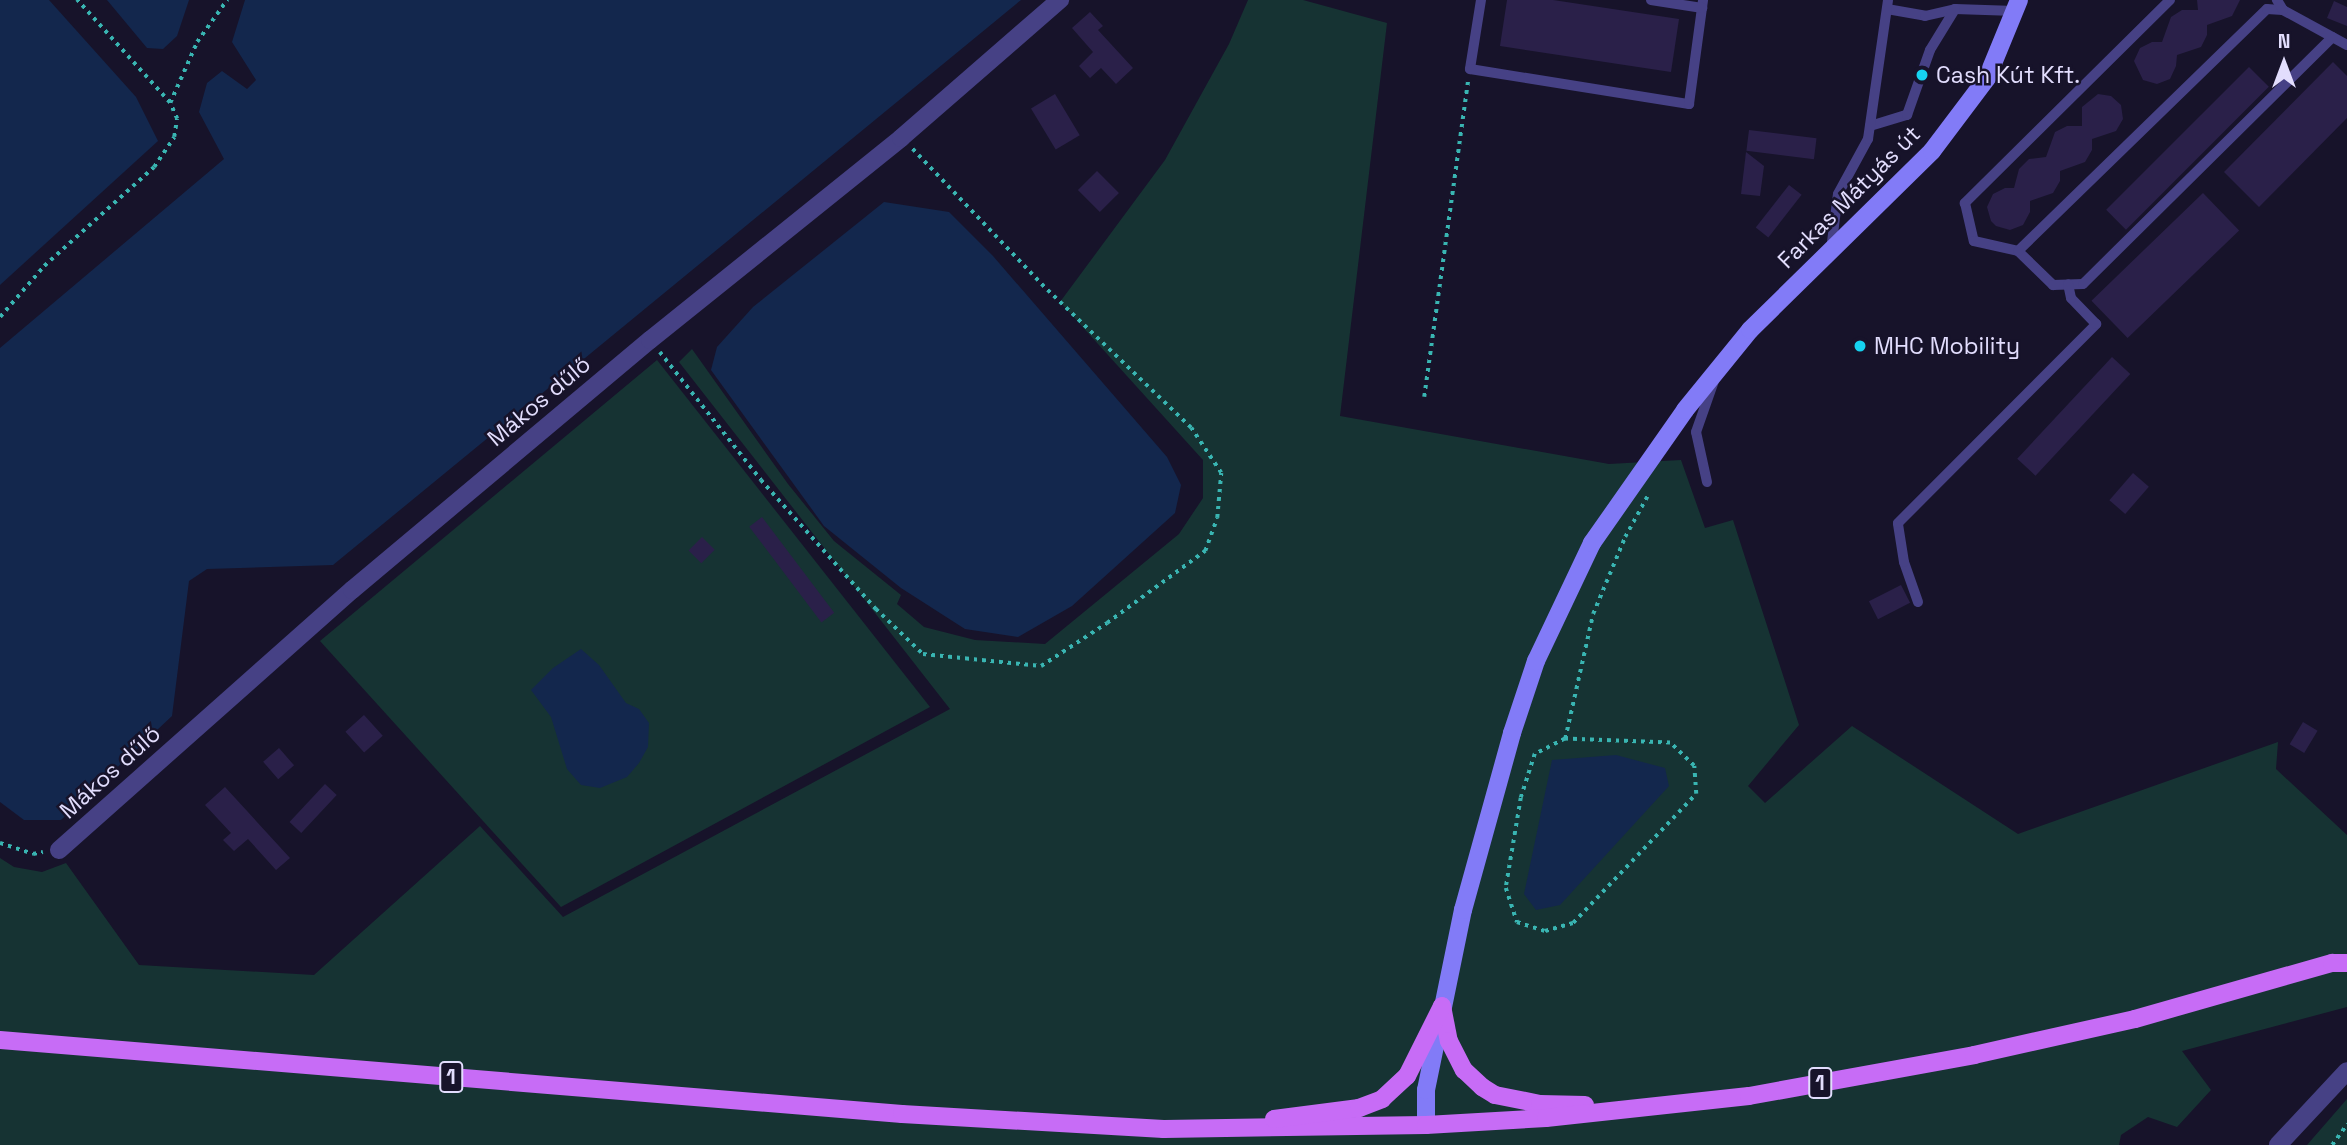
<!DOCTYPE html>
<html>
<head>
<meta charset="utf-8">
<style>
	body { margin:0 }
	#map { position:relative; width:2347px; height:1145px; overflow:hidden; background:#17132a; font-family:"Space Grotesk",sans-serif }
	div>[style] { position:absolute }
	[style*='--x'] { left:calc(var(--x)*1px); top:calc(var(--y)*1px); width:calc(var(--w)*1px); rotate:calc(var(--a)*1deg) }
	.green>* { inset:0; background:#163333 }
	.water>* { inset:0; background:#13274d }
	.building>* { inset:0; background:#2a2049; transform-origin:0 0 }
	.path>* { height:3.5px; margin-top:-1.75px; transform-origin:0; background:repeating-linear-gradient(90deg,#39b5b2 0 3.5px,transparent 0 8.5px) }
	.lane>* { height:10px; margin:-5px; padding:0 5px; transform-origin:5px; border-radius:5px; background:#464185 }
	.street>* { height:18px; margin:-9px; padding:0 9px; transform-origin:9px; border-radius:9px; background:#464185 }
	.secondary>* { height:18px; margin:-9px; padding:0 9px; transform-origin:9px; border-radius:9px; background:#827bf7 }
	.primary>* { height:18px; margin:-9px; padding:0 9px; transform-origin:9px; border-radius:9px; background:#c76cf6 }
	.dots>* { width:19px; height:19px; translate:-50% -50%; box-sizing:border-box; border:4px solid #17132a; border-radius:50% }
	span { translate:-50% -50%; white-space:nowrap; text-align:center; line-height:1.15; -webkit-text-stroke:5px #17132a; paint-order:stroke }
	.shield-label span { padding:2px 5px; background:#17132a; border:2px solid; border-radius:5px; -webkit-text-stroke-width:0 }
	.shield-label { font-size:21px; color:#e2ddfd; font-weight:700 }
	.poi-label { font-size:23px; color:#e2ddfd }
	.left { translate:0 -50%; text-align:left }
	.street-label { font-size:23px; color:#e2ddfd }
	.north { position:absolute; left:2249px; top:28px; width:70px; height:70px; -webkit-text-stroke:5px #17132a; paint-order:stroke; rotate:0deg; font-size:19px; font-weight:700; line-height:28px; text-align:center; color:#e2ddfd }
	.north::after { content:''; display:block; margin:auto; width:24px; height:32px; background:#e2ddfd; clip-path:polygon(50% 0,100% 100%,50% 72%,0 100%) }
</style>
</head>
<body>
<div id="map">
	<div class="green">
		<div style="clip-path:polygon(1248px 0,1303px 0,1387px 23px,1340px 416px,1609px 464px,1681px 460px,1705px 528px,1733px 520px,1799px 725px,1748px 786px,1765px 803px,1852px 726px,2018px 834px,2278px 742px,2276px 769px,2347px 835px,2347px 1007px,2182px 1051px,2211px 1090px,2177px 1127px,2148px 1117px,2121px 1135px,2119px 1145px,0 1145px,0 858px,14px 867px,42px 872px,66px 863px,139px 965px,314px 975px,480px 826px,563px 917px,950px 709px,679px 362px,692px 349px,788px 484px,834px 541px,901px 595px,897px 604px,924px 627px,975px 640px,1045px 644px,1179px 534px,1203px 498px,1203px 460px,1060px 302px,1165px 160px,1229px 44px)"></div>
		<div style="clip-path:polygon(657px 360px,930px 707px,561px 907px,320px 641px)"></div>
		<div style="clip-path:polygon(2347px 1099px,2347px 1145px,2307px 1145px)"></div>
	</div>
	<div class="water">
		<div style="clip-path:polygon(0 0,49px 0,136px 97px,158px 141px,0 285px)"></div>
		<div style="clip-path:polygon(107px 0,189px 0,177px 36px,163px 49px,147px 48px)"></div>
		<div style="clip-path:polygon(245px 0,1021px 0,333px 565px,207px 569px,189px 581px,172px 716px,61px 820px,24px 820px,0 802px,0 348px,224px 159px,199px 112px,207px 83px,222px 71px,247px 89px,256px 80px,232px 42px)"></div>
		<div style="clip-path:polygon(884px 202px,949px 212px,993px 256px,1167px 457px,1181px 485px,1175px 513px,1072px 606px,1018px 637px,965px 629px,901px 588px,824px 526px,711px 370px,717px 347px,753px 307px)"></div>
		<div style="clip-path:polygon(581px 649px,599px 665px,626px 703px,639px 709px,649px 723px,648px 747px,639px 763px,627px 777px,600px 788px,581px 785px,567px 769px,551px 717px,531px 690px,553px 668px)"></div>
		<div style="clip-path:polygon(1616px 755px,1665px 768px,1669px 786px,1560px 905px,1536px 910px,1524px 894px,1552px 760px)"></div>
	</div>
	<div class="building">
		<div style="clip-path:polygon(1507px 0,1553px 0,1679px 19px,1671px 72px,1500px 46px)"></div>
		<div style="clip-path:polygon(2197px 0,2240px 0,2232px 16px,2207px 25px,2207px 35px,2201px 47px,2177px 55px,2176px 66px,2170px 79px,2157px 84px,2143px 80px,2134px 61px,2140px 48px,2152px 42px,2162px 42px,2171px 17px,2182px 10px,2198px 10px)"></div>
		<div style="clip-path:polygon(2334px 1px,2347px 7px,2347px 26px,2327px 18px)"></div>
		<div style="clip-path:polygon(1090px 12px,1103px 26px,1098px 30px,1133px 68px,1116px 84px,1101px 68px,1090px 78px,1079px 66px,1093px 52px,1072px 28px)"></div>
		<div style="clip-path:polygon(2333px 62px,2347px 76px,2347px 118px,2259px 207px,2224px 172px)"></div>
		<div style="left:2249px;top:67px;width:28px;height:202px;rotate:45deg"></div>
		<div style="left:1055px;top:94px;width:48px;height:28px;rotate:59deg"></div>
		<div style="clip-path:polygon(2098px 94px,2111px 96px,2121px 105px,2123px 119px,2116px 131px,2092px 139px,2092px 150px,2085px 162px,2060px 171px,2060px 181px,2053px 193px,2030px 201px,2030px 212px,2023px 225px,2010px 230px,1996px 226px,1991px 221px,1987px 207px,1993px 194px,2005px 188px,2014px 188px,2019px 169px,2029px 159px,2046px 157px,2055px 132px,2067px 126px,2082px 126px,2082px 107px)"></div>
		<div style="left:1749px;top:130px;width:68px;height:21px;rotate:7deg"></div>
		<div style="clip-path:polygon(1746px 152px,1764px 166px,1760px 196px,1741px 194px)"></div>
		<div style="left:1097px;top:171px;width:31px;height:27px;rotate:45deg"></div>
		<div style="left:1789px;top:185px;width:16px;height:54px;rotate:38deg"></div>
		<div style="left:2203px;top:193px;width:52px;height:155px;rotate:46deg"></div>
		<div style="left:2112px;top:357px;width:25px;height:139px;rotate:43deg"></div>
		<div style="left:2133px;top:473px;width:21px;height:36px;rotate:41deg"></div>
		<div style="left:762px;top:517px;width:120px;height:16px;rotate:53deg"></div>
		<div style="left:702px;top:537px;width:18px;height:19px;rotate:45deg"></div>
		<div style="left:1901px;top:585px;width:20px;height:36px;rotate:63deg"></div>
		<div style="left:364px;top:715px;width:28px;height:25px;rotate:48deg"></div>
		<div style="left:2303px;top:722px;width:17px;height:26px;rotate:31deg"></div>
		<div style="left:279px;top:748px;width:23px;height:21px;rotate:49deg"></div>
		<div style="left:325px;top:784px;width:16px;height:52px;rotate:43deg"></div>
		<div style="clip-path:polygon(225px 787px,290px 858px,276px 870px,248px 839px,234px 851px,223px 840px,231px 833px,205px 805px)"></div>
	</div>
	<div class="path">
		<div style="--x:170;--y:103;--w:67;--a:-66.1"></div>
		<div style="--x:197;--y:42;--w:52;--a:-54.5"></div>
		<div style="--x:0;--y:317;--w:67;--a:-49.2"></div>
		<div style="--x:44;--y:266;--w:148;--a:-42"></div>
		<div style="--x:154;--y:167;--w:36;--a:-56"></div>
		<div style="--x:174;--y:137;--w:18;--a:-81"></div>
		<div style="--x:177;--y:119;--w:17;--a:-114"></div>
		<div style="--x:170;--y:103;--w:139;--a:-132.1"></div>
		<div style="--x:660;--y:352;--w:163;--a:51.7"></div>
		<div style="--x:761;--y:480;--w:173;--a:48.3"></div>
		<div style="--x:876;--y:609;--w:65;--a:43.8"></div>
		<div style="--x:923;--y:654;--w:119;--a:5.8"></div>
		<div style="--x:1041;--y:666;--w:79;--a:-33.1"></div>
		<div style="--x:1107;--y:623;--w:122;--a:-36.3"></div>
		<div style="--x:1205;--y:551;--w:35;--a:-70"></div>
		<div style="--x:1217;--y:518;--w:45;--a:-84.9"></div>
		<div style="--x:1221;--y:473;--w:54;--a:-123.7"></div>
		<div style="--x:1191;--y:428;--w:204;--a:-136.2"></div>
		<div style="--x:1044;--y:287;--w:191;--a:-133.7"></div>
		<div style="--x:1424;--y:397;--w:319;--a:-82.1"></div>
		<div style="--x:1565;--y:739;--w:34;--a:153"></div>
		<div style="--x:1535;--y:754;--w:46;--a:107.7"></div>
		<div style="--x:1521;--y:798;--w:91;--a:99.5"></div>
		<div style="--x:1506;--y:888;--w:36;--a:72"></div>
		<div style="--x:1517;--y:922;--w:29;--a:18"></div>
		<div style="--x:1545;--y:931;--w:29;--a:-16"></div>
		<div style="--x:1573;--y:923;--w:178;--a:-46.4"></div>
		<div style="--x:1696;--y:794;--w:28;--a:-94"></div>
		<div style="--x:1694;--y:766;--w:33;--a:-136"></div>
		<div style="--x:1670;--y:743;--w:105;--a:-177.8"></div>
		<div style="--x:1565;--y:739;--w:128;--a:-77.4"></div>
		<div style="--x:1593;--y:614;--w:83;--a:-67.4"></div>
		<div style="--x:1625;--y:537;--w:46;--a:-61.2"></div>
		<div style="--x:0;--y:843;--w:35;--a:18"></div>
		<div style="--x:33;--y:854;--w:10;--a:-11"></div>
		<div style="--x:2332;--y:1145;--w:26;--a:-54"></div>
	</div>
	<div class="lane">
		<div style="--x:1481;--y:0;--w:70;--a:99.1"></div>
		<div style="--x:1470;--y:69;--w:222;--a:9.1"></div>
		<div style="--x:1689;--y:104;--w:105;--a:-82.3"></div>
		<div style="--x:1651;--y:0;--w:52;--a:8.9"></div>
		<div style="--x:2170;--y:0;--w:289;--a:135.3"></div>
		<div style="--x:1965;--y:203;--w:39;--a:77"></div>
		<div style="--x:1974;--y:241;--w:45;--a:12.8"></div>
		<div style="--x:2018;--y:251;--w:49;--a:44.2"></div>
		<div style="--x:2053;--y:285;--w:30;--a:-2"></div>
		<div style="--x:2083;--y:284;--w:351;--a:-44.7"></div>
		<div style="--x:1887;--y:9;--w:39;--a:10"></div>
		<div style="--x:1925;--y:16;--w:31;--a:-13"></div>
		<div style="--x:1955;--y:9;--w:60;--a:1.9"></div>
		<div style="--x:2283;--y:10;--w:73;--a:28.7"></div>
		<div style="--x:1870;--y:126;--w:39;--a:-17"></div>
		<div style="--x:1907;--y:115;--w:69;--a:-70.5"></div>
		<div style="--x:1930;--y:50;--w:48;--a:-58.6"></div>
		<div style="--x:1831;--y:250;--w:56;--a:-82.9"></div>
		<div style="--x:1838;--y:194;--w:63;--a:-61.4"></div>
		<div style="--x:1868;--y:139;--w:140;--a:-81.8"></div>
		<div style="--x:2018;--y:251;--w:347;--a:-44.2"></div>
		<div style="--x:2267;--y:9;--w:16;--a:4"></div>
		<div style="--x:2283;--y:10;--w:12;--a:-121"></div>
		<div style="--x:1707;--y:482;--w:51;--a:-102.4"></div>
		<div style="--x:1696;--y:432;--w:54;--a:-70.6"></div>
		<div style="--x:1918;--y:602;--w:42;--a:-109.3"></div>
		<div style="--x:1904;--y:562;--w:39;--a:-99"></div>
		<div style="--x:1898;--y:523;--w:281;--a:-45.1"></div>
		<div style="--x:2096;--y:324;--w:36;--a:-134"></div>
		<div style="--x:2071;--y:298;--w:14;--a:-102"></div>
	</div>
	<div class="street">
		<div style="--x:59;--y:850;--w:392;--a:-41.6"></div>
		<div style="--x:352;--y:590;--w:389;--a:-40"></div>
		<div style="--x:650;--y:340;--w:322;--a:-38.8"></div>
		<div style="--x:901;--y:138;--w:211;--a:-41"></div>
		<div style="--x:2278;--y:1145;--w:101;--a:-47"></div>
	</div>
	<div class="secondary">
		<div style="--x:1426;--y:1125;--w:35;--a:-90"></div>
		<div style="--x:1426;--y:1090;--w:184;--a:-78.4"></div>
		<div style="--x:1463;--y:910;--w:184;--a:-74.5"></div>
		<div style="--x:1512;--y:733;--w:76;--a:-71.6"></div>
		<div style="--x:1536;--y:661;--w:131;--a:-64.6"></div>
		<div style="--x:1592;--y:543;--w:162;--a:-55"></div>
		<div style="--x:1685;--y:410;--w:103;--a:-50.9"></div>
		<div style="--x:1750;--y:330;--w:255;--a:-44.5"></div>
		<div style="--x:1932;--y:151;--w:91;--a:-53"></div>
		<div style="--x:1987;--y:78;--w:84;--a:-67.7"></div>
	</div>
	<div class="primary">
		<div style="--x:1442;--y:1006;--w:36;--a:79"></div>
		<div style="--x:1449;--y:1041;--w:33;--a:63"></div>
		<div style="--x:1464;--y:1070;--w:25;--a:43"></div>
		<div style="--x:1482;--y:1087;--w:15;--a:32"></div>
		<div style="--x:1495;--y:1095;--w:46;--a:11.3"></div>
		<div style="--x:1540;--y:1104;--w:45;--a:1.3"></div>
		<div style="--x:0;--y:1040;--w:905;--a:4.69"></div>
		<div style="--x:902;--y:1114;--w:262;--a:3.3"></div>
		<div style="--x:1164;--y:1129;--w:262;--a:-0.9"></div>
		<div style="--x:1426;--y:1125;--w:120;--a:-3.3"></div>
		<div style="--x:1546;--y:1118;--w:204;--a:-6.2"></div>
		<div style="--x:1749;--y:1096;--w:229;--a:-10.3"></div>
		<div style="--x:1974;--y:1055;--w:165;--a:-12.6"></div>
		<div style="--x:2135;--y:1019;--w:205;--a:-15.9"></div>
		<div style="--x:2332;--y:963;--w:15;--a:0"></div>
		<div style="--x:1274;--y:1119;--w:86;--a:-7.4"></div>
		<div style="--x:1359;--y:1108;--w:25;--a:-21"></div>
		<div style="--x:1382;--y:1099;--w:34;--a:-43"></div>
		<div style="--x:1407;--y:1076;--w:78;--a:-63.4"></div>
	</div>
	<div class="dots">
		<div style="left:1922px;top:75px;background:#16d2f0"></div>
		<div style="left:1860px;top:346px;background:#16d2f0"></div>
	</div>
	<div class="shield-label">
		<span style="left:451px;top:1077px">1</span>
		<span style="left:1820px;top:1083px">1</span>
	</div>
	<div class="poi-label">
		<span class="left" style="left:1936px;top:75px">Cash Kút Kft.</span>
		<span class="left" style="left:1874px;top:346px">MHC Mobility</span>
	</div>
	<div class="street-label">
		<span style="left:1849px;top:197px;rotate:-45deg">Farkas Mátyás út</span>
		<span style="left:539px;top:401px;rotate:-40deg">Mákos dűlő</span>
		<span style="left:110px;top:772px;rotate:-42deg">Mákos dűlő</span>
	</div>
	<div class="north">N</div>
</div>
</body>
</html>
